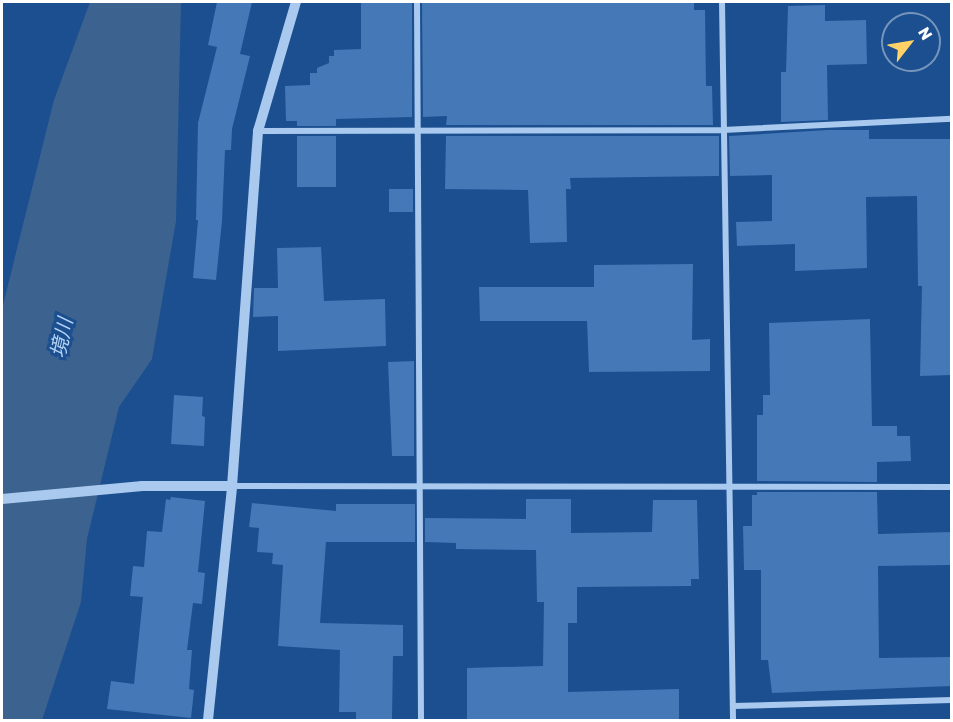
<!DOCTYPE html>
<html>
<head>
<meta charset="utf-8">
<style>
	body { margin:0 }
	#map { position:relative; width:953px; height:722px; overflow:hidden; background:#1b4f8f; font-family:Rubik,"Noto Sans JP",sans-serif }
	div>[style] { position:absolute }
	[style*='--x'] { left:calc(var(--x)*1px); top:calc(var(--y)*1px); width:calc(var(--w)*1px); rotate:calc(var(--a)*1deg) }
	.water>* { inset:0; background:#3c6290 }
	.building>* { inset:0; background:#4478b7; transform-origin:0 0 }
	.minor>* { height:6px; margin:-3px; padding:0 3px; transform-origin:3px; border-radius:3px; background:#a9c9ee }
	.tertiary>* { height:10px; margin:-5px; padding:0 5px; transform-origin:5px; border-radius:5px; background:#a9c9ee }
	span { translate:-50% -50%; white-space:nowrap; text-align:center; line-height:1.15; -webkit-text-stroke:6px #1b4f8f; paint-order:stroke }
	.water-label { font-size:20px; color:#b5d3f5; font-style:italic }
	.frame { position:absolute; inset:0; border:3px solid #fff; pointer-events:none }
	.north { position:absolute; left:881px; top:12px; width:60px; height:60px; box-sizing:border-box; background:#1b4f8f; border:2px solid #7695bc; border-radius:50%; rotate:59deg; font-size:16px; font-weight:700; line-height:24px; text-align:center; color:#fff }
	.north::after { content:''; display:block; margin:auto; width:21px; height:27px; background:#ffd166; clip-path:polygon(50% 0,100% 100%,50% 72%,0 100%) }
</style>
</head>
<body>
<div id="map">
	<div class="water">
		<div style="clip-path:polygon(90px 2px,181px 2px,176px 221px,152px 359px,119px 407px,87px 539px,81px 602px,42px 720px,2px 720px,2px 309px,54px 100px)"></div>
	</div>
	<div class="building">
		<div style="clip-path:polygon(217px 2px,252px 2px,240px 54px,250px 56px,232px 129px,231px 150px,225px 150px,222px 221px,216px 280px,193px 278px,198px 220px,196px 220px,198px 123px,217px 47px,208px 45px)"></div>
		<div style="clip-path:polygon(361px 2px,412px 2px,412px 117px,336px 119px,336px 126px,297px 126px,297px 121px,286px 121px,285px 86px,310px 85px,310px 73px,317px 73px,317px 68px,329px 63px,329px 56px,334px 56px,334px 50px,361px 49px)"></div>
		<div style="clip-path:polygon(422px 2px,694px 2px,694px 10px,705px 10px,706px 86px,712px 86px,713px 125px,446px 125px,447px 116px,423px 117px)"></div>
		<div style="clip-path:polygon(825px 5px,825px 21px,866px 20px,867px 64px,827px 65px,828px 120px,781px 122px,781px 72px,786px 72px,788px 6px)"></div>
		<div style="clip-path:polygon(828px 130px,869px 130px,869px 139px,951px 139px,951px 375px,920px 376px,922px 286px,918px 286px,917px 196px,866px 197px,867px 268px,795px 271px,795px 244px,737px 246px,736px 222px,772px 221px,772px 175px,730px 176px,729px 136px)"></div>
		<div style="left:297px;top:136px;width:39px;height:51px"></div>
		<div style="clip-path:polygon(446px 136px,719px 136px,719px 176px,570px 178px,571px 189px,566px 189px,567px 242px,530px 243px,528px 190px,445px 189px)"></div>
		<div style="left:389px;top:189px;width:24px;height:23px"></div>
		<div style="clip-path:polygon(321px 247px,324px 301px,385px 299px,386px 346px,278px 351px,278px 316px,253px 317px,254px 288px,278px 288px,277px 248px)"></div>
		<div style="clip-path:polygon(693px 264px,692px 340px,710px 339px,710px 371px,589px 372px,587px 321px,480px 321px,479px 287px,594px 287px,594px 265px)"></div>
		<div style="clip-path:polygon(870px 319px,872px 426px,897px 426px,897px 436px,910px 436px,911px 461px,877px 462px,877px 482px,757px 481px,757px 415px,763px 415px,763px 395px,770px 395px,769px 323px)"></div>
		<div style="clip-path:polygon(414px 361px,414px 456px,392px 456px,388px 362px)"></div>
		<div style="clip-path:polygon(174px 395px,203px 397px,202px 416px,205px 417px,204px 446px,171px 444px)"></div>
		<div style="clip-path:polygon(757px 492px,877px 492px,878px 534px,951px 532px,951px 565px,878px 566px,879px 658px,951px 657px,951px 686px,772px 693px,768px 660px,761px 660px,761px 570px,744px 570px,743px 526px,752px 526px,752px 495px,757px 495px)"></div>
		<div style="clip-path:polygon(171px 497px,205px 501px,198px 572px,205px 573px,202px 604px,193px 603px,187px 650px,192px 650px,189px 689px,194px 690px,191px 718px,107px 709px,111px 681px,134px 684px,143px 597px,130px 596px,133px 566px,144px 567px,147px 531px,162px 532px,166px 499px,170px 500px)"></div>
		<div style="clip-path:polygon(526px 499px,571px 499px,571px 533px,652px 532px,653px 500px,697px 500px,699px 579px,691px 579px,691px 586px,577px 587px,577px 623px,568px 623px,568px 692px,679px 689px,679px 720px,467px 720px,467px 668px,543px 666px,544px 602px,537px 602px,536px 550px,456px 549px,456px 543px,425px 542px,425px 518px,526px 519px)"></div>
		<div style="clip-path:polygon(252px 503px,336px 511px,336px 504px,415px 504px,415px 542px,326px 542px,320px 623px,403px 625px,403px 656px,393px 656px,392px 719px,356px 719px,356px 712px,339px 712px,340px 650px,278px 646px,283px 565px,272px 564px,273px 553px,257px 552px,259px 528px,249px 527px)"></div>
	</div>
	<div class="minor">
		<div style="--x:417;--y:2;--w:718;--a:89.68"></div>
		<div style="--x:722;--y:2;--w:718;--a:89.12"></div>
		<div style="--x:258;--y:131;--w:465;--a:-0.1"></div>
		<div style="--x:723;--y:130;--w:229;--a:-2.8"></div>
		<div style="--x:232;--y:486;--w:720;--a:0.08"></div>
		<div style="--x:733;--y:706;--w:219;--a:-1.6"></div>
	</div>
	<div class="tertiary">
		<div style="--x:2;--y:499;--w:141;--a:-5.3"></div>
		<div style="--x:142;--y:486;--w:90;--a:0"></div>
		<div style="--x:208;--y:720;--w:235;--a:-84.1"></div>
		<div style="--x:232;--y:486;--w:356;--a:-85.8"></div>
		<div style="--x:258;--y:131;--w:134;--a:-73.6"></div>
	</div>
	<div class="water-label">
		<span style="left:62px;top:338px;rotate:-78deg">境川</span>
	</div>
	<div class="frame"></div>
	<div class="north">N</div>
</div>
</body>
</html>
